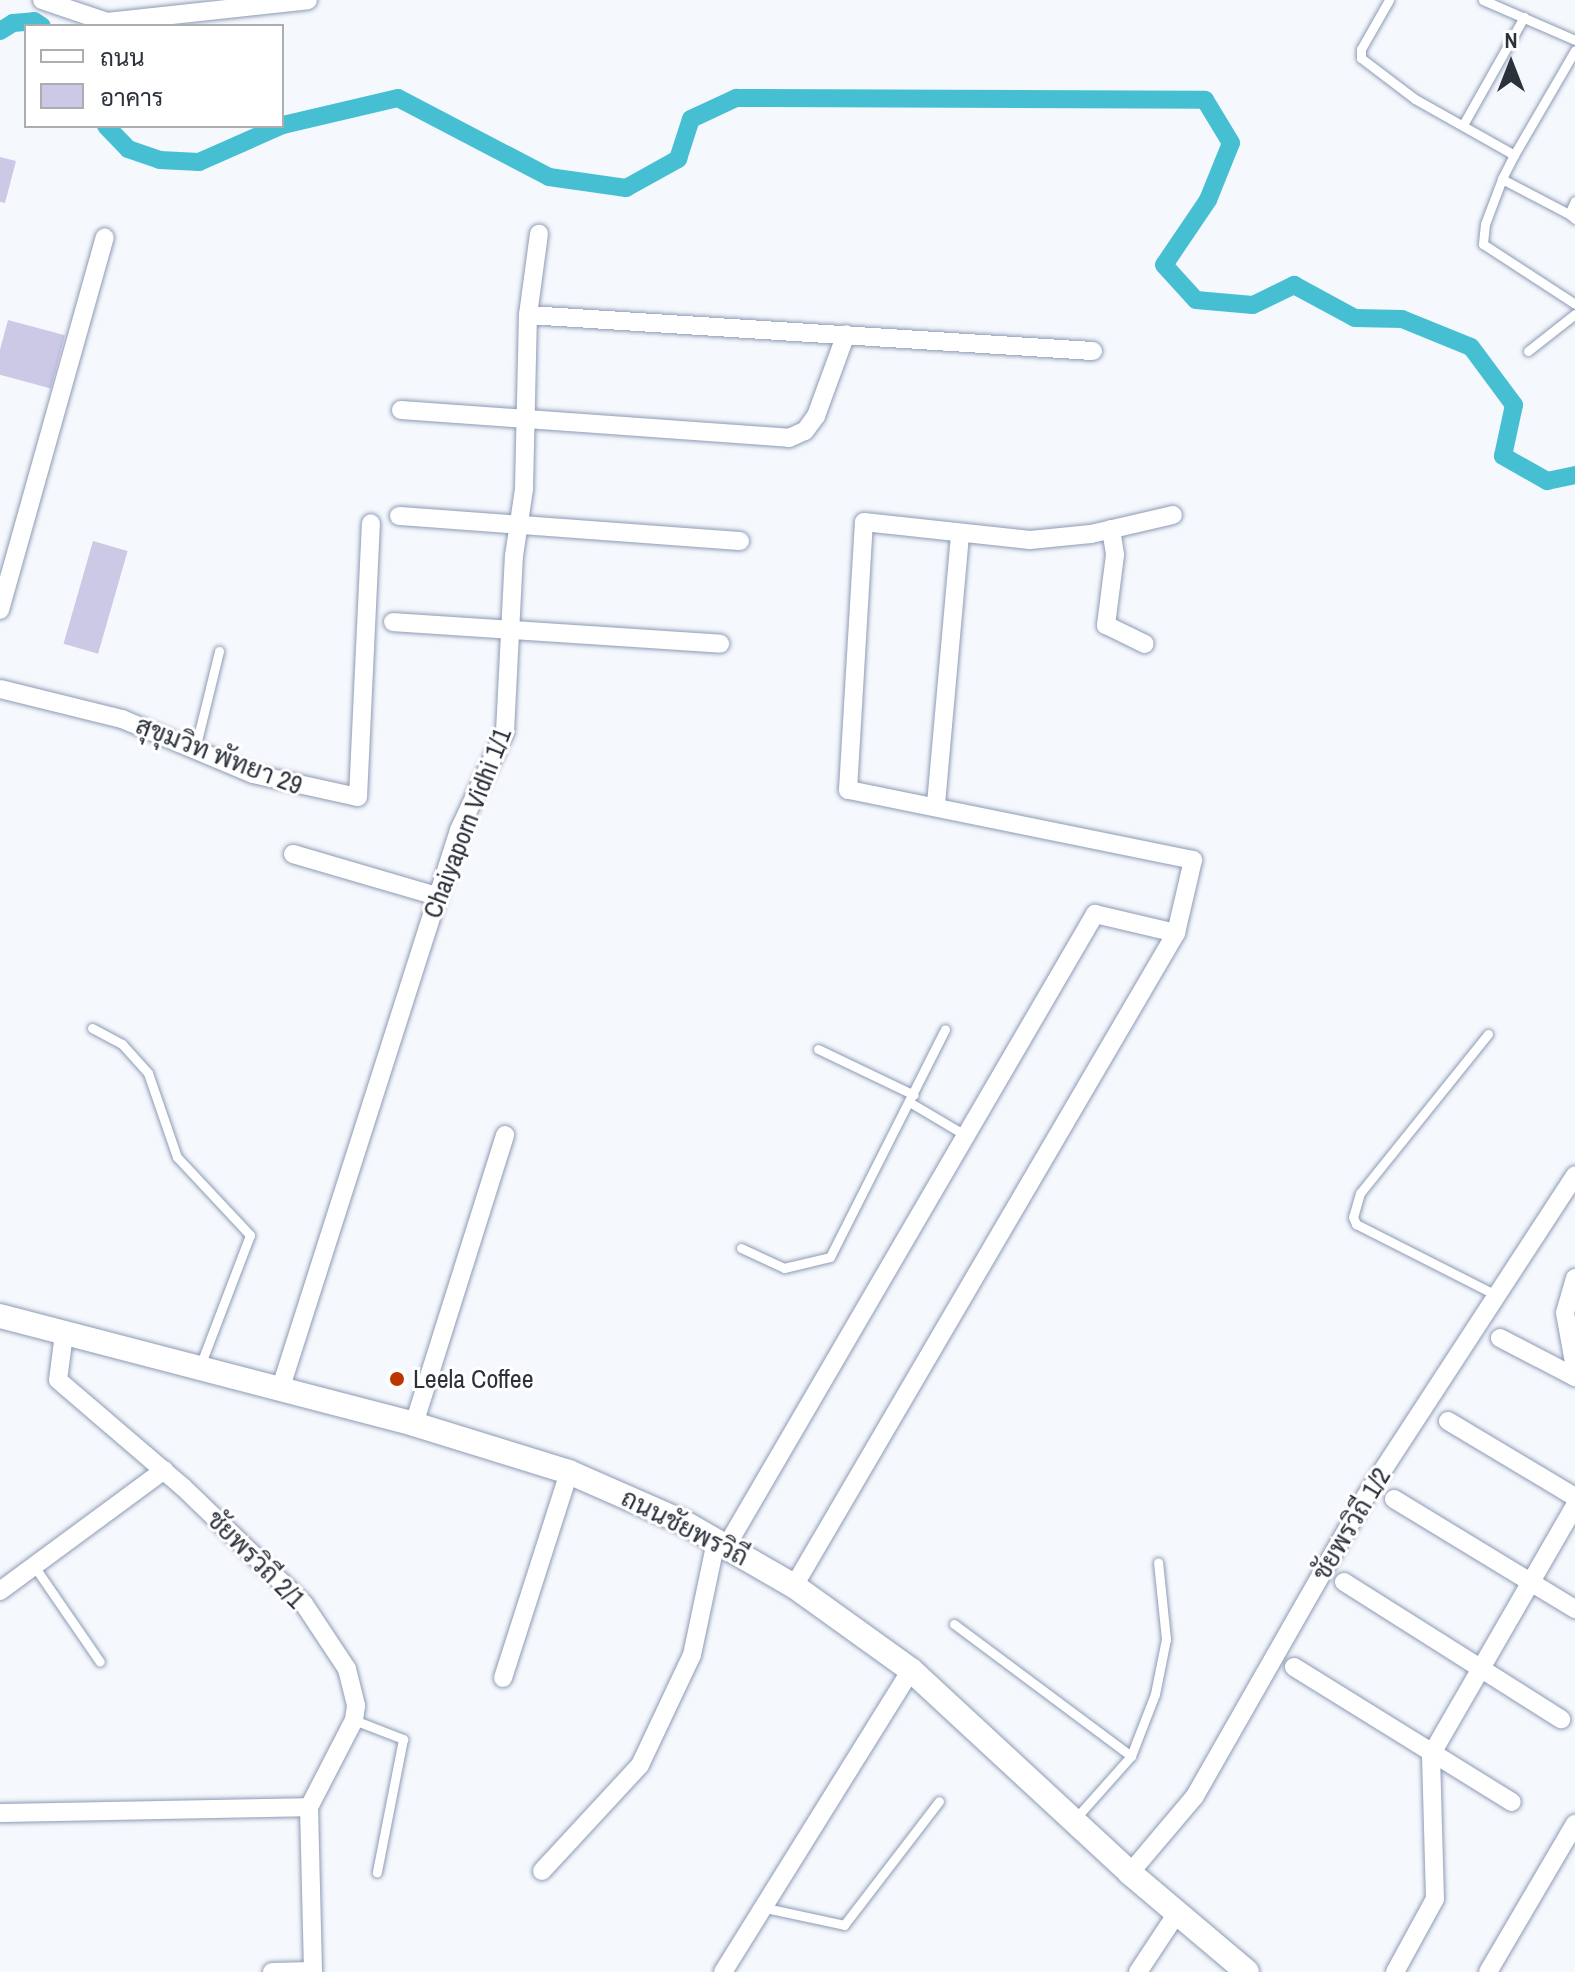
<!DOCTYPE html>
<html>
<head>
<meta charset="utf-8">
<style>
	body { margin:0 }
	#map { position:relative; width:1575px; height:1972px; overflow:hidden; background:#f5f8fd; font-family:"Archivo Narrow",Sarabun,sans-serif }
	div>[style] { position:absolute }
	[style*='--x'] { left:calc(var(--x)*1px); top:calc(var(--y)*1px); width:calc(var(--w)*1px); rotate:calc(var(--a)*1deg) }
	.canal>* { height:18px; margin:-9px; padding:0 9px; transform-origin:9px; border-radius:9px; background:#47bfd3 }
	.building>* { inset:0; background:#ccc9e7; transform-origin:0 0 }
	.roads { filter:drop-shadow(0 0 2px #8d9bb5) drop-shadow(0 0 2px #8d9bb5) }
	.lane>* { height:9px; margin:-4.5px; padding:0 4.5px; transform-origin:4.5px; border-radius:4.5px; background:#fff }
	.street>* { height:18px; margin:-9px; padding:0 9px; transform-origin:9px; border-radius:9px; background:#fff }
	.secondary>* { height:24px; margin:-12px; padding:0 12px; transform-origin:12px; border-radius:12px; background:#fff }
	.dots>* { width:22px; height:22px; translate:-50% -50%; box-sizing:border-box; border:4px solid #fff; border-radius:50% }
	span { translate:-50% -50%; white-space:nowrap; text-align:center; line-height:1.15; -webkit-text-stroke:6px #fff; paint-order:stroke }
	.street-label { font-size:26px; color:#2c323c }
	.poi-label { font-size:26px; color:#2c323c }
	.left { translate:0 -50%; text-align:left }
	.legend { position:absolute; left:24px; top:24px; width:260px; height:104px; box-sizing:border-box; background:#fff; border:2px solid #abadb1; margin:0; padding:10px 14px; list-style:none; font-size:24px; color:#2c323c }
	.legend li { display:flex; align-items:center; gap:16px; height:40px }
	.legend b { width:40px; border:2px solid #abadb1 }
	.north { position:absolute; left:1471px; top:24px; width:80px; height:80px; -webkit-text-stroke:6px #fff; paint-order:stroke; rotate:0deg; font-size:22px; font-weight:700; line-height:32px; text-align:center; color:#2c323c }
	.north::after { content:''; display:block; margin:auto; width:28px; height:36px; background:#2c323c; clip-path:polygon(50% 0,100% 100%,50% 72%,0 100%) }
</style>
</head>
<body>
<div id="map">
	<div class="canal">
		<div style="--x:0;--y:31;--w:15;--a:-32"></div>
		<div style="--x:13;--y:23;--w:21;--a:-5"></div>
		<div style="--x:34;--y:21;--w:9;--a:32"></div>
		<div style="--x:106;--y:126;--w:32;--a:46"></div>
		<div style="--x:128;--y:149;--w:34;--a:19"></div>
		<div style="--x:160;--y:160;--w:39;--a:3"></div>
		<div style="--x:199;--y:162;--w:92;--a:-23.8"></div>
		<div style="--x:283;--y:125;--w:118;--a:-13.2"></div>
		<div style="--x:398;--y:98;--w:170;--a:27.6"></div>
		<div style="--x:549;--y:177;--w:78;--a:8.1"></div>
		<div style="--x:626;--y:188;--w:60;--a:-29.1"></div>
		<div style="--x:678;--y:159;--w:42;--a:-72"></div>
		<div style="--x:691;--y:119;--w:50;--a:-25"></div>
		<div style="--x:736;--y:98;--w:469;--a:0.2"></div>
		<div style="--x:1205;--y:100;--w:50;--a:58.8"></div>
		<div style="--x:1231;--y:143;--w:61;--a:112"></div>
		<div style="--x:1208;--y:200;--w:78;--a:124.1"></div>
		<div style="--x:1164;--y:265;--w:47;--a:47.6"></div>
		<div style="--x:1196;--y:300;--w:57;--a:5"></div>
		<div style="--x:1253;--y:305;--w:46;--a:-26"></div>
		<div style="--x:1294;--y:285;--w:69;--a:28.4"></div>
		<div style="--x:1355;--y:318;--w:47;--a:1.2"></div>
		<div style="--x:1402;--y:319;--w:74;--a:22.1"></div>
		<div style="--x:1471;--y:347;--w:72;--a:53.4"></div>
		<div style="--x:1514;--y:405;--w:52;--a:102.2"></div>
		<div style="--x:1503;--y:456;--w:51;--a:29.6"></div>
		<div style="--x:1547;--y:481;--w:29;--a:-12"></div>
	</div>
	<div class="building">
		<div style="clip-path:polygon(0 157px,16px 161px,5px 203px,0 202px)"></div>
		<div style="left:8px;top:320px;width:59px;height:55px;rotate:15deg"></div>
		<div style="left:93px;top:541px;width:36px;height:107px;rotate:16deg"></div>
	</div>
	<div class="roads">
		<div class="lane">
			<div style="--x:1389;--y:0;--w:56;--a:119.7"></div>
			<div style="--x:1361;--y:49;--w:9;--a:90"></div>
			<div style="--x:1361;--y:58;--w:68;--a:37.2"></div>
			<div style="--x:1415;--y:99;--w:108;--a:29.4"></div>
			<div style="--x:1509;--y:152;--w:6;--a:31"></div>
			<div style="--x:1514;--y:155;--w:27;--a:117"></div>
			<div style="--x:1502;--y:179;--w:76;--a:27.6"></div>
			<div style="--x:1483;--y:0;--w:100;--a:23.5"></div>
			<div style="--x:1464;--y:123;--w:122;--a:-60.5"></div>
			<div style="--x:1514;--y:155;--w:121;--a:-59.8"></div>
			<div style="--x:1502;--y:179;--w:48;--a:110.7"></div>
			<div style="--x:1485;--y:224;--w:20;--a:96"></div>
			<div style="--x:1483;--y:244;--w:110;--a:33.1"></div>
			<div style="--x:1575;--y:201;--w:14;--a:115"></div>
			<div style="--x:1569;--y:214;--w:8;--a:40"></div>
			<div style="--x:1528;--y:351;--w:60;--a:-38.2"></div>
			<div style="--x:195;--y:749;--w:101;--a:-76.2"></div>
			<div style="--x:92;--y:1028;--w:34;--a:28"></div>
			<div style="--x:122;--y:1044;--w:39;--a:48"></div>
			<div style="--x:148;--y:1073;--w:89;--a:71"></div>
			<div style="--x:177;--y:1157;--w:107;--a:46.9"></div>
			<div style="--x:250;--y:1235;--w:140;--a:110.9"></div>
			<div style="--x:1488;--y:1034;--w:204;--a:128.8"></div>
			<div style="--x:1360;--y:1193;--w:25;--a:106"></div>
			<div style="--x:1353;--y:1217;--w:8;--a:67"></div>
			<div style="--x:1356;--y:1224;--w:157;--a:26.9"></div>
			<div style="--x:818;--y:1049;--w:106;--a:25.6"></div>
			<div style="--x:911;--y:1103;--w:63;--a:30.7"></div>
			<div style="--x:741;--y:1248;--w:47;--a:24.9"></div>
			<div style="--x:784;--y:1268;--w:47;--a:-13.4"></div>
			<div style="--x:830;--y:1257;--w:255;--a:-63.2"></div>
			<div style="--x:34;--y:1566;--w:116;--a:55.5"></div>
			<div style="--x:954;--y:1624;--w:221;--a:36.7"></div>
			<div style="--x:354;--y:1720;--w:53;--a:21.2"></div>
			<div style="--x:403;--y:1739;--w:136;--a:101.1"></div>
			<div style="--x:1075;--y:1819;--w:84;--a:-48.4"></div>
			<div style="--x:1131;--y:1756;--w:66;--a:-68.8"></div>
			<div style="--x:1155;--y:1694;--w:56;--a:-78.7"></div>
			<div style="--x:1166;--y:1639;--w:77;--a:-95.9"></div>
			<div style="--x:761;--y:1907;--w:85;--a:12.2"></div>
			<div style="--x:844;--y:1925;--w:156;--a:-52.5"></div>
		</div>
		<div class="street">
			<div style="--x:42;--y:0;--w:69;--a:18.7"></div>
			<div style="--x:107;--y:22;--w:202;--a:-6.2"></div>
			<div style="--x:528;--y:315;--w:566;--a:3.65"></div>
			<div style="--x:401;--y:410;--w:389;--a:4.1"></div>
			<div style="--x:789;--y:438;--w:17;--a:-24"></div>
			<div style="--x:805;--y:431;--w:19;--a:-54"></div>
			<div style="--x:816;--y:416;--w:87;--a:-69.9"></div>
			<div style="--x:399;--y:516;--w:342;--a:4.2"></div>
			<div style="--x:1111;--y:529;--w:26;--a:81"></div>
			<div style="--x:1115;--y:555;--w:71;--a:97.3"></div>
			<div style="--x:1106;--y:625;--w:43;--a:26"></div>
			<div style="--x:0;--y:610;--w:387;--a:-74.3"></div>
			<div style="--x:393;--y:622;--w:328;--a:3.8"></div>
			<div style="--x:0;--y:689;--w:126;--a:13.8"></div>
			<div style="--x:122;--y:719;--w:142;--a:22.8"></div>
			<div style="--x:253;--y:774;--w:107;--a:12.4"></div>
			<div style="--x:358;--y:797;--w:274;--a:-87.3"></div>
			<div style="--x:936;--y:804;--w:271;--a:-84.9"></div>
			<div style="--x:293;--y:854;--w:150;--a:16.3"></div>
			<div style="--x:1575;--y:1278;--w:36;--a:106"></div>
			<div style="--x:1565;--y:1313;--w:56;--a:79.7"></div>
			<div style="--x:64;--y:1334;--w:46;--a:97.4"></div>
			<div style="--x:58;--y:1380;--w:165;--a:40.6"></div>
			<div style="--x:183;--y:1487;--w:168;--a:44"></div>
			<div style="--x:304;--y:1604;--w:78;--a:56.5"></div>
			<div style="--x:347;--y:1669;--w:38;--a:76"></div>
			<div style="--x:356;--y:1706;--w:14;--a:98"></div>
			<div style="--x:354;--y:1720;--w:98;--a:117.3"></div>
			<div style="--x:309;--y:1807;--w:165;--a:88.6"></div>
			<div style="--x:1500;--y:1338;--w:85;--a:27.5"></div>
			<div style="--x:280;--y:1390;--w:588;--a:-72.27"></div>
			<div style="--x:459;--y:830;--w:108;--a:-64.9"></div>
			<div style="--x:505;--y:732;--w:176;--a:-87.1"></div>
			<div style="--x:514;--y:556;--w:68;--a:-81.5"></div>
			<div style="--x:524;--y:489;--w:174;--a:-88.7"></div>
			<div style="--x:528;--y:315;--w:82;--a:-82.3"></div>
			<div style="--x:1448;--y:1421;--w:148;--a:30.9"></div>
			<div style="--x:414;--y:1424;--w:303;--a:-72.5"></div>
			<div style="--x:1394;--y:1499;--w:212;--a:31.3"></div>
			<div style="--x:726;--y:1547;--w:733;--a:-59.76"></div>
			<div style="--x:1095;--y:914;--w:83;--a:13.2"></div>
			<div style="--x:1344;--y:1582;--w:257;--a:32.3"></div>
			<div style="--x:794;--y:1586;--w:757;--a:-59.67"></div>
			<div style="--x:1176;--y:933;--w:75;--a:-76.9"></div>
			<div style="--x:1193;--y:860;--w:352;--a:-168.5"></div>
			<div style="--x:848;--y:790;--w:268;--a:-86.6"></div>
			<div style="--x:864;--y:522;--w:167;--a:6.2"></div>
			<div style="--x:1030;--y:540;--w:61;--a:-5.6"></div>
			<div style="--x:1091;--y:534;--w:84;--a:-13"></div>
			<div style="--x:0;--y:1591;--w:204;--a:-36.4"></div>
			<div style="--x:1294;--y:1667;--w:256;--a:31.8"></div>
			<div style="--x:503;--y:1678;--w:216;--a:-72.2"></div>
			<div style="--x:0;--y:1813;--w:309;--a:-1.1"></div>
			<div style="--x:542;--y:1871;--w:144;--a:-47.2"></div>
			<div style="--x:640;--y:1765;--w:122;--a:-64.7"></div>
			<div style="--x:692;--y:1655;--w:116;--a:-78.1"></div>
			<div style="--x:1130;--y:1873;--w:101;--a:-49.8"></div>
			<div style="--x:1195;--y:1796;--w:345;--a:-60.3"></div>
			<div style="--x:1366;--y:1496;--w:383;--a:-56.9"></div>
			<div style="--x:272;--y:1972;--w:41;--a:-1.4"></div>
			<div style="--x:723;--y:1972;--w:356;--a:-58.1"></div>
			<div style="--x:1138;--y:1972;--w:71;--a:-56.5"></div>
			<div style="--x:1395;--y:1972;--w:83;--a:-61.3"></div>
			<div style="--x:1435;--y:1899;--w:144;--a:-91.6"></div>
			<div style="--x:1431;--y:1755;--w:288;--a:-60"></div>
			<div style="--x:1488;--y:1972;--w:172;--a:-59.6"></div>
		</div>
		<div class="secondary">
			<div style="--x:0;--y:1316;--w:428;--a:14.6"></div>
			<div style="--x:414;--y:1424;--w:162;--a:17.2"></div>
			<div style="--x:569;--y:1472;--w:124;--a:23.7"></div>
			<div style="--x:683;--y:1522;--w:128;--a:30"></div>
			<div style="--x:794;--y:1586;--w:144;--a:35.7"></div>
			<div style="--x:911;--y:1670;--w:299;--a:42.8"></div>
			<div style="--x:1130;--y:1873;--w:153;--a:40.2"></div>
		</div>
	</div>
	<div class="dots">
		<div style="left:397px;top:1379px;background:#bd3500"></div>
	</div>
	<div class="street-label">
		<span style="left:219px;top:755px;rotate:21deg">สุขุมวิท พัทยา 29</span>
		<span style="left:467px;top:823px;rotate:-69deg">Chaiyaporn Vidhi 1/1</span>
		<span style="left:1351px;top:1524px;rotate:-59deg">ชัยพรวิถี 1/2</span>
		<span style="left:685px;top:1527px;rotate:27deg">ถนนชัยพรวิถี</span>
		<span style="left:256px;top:1559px;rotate:45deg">ชัยพรวิถี 2/1</span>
	</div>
	<div class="poi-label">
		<span class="left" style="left:413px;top:1379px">Leela Coffee</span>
	</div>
	<ul class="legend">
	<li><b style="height:10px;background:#fff"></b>ถนน</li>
	<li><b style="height:22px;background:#ccc9e7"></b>อาคาร</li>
	</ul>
	<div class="north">N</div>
</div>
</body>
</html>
